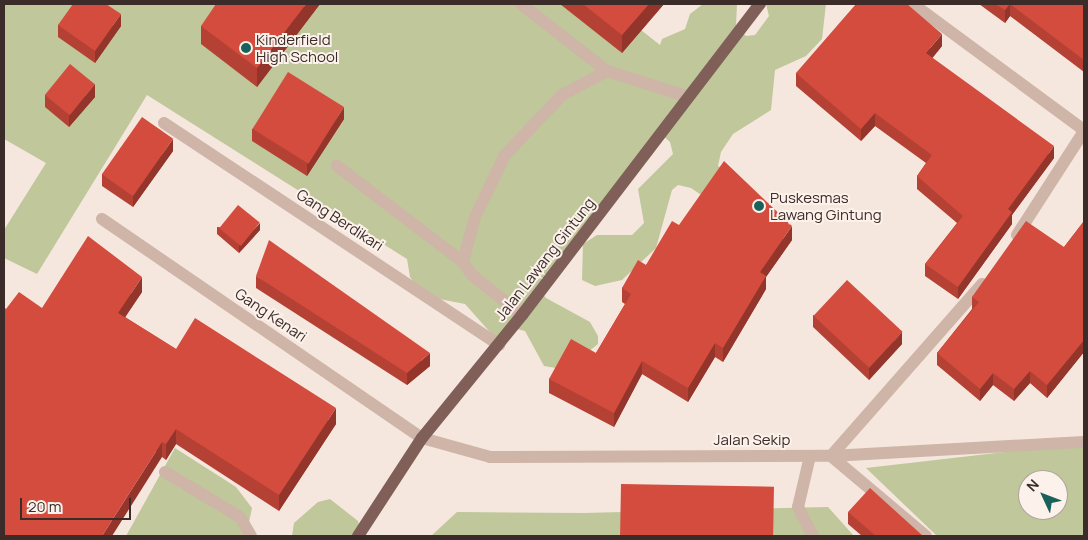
<!DOCTYPE html>
<html>
<head>
<meta charset="utf-8">
<style>
	body { margin:0 }
	#map { position:relative; width:1088px; height:540px; overflow:hidden; background:#f5e7de; font-family:Manrope,sans-serif }
	div>[style] { position:absolute }
	[style*='--x'] { left:calc(var(--x)*1px); top:calc(var(--y)*1px); width:calc(var(--w)*1px); rotate:calc(var(--a)*1deg) }
	.green>* { inset:0; background:#bfc79b }
	.minor>* { height:12px; margin:-6px; padding:0 6px; transform-origin:6px; border-radius:6px; background:#cfb4a8 }
	.major>* { height:12px; margin:-6px; padding:0 6px; transform-origin:6px; border-radius:6px; background:#7f5f58 }
	.wall>* { inset:0; background:#b54135 }
	.shaded-wall>* { inset:0; background:#94352b }
	.building>* { inset:0; background:#d34c3e; transform-origin:0 0 }
	.dots>* { width:14px; height:14px; translate:-50% -50%; box-sizing:border-box; border:2px solid #fcf2eb; border-radius:50% }
	span { translate:-50% -50%; white-space:nowrap; text-align:center; line-height:1.15; -webkit-text-stroke:4px #fcf2eb; paint-order:stroke }
	.poi-label { font-size:15px; color:#3b2c29 }
	.left { translate:0 -50%; text-align:left }
	.street-label { font-size:15px; color:#3b2c29 }
	.frame { position:absolute; inset:0; border:5px solid #3b2c29; pointer-events:none }
	.north { position:absolute; left:1018px; top:470px; width:50px; height:50px; box-sizing:border-box; background:#fcf2eb; border:1px solid #afa39d; border-radius:50%; rotate:313deg; font-size:14px; font-weight:700; line-height:20px; text-align:center; color:#3b2c29 }
	.north::after { content:''; display:block; margin:auto; width:18px; height:22px; background:#19625c; clip-path:polygon(50% 0,100% 100%,50% 72%,0 100%) }
	.scale { position:absolute; left:20px; top:498px; width:111px; height:22px; box-sizing:border-box; border:2px solid #3b2c29; border-top:0; padding-left:6px; font-size:15px; line-height:18px; white-space:nowrap; color:#3b2c29; -webkit-text-stroke:4px #fcf2eb; paint-order:stroke }
</style>
</head>
<body>
<div id="map">
	<div class="green">
		<div style="clip-path:polygon(5px 4px,608px 4px,660px 45px,662px 39px,685px 29px,690px 14px,703px 4px,737px 4px,736px 26px,746px 36px,755px 35px,769px 16px,766px 4px,826px 4px,822px 39px,806px 56px,775px 70px,771px 110px,733px 134px,721px 152px,718px 166px,741px 179px,714px 204px,691px 188px,678px 185px,672px 190px,656px 248px,622px 280px,595px 286px,582px 280px,583px 244px,597px 235px,632px 235px,644px 223px,638px 189px,673px 154px,670px 142px,658px 131px,536px 287px,546px 298px,590px 322px,598px 336px,598px 344px,578px 360px,556px 368px,544px 366px,525px 331px,513px 328px,497px 340px,465px 304px,424px 296px,410px 277px,407px 259px,147px 95px,37px 274px,4px 258px,4px 230px,46px 163px,4px 139px)"></div>
		<div style="clip-path:polygon(evenodd,1084px 443px,1084px 536px,937px 536px,866px 468px,1084px 443px,1028px 480px,1058px 480px,1058px 510px,1028px 510px,1028px 480px)"></div>
		<div style="clip-path:polygon(175px 448px,236px 487px,252px 508px,246px 536px,126px 536px)"></div>
		<div style="clip-path:polygon(330px 499px,358px 521px,362px 536px,292px 536px,294px 523px,318px 502px)"></div>
		<div style="clip-path:polygon(828px 507px,854px 536px,431px 536px,457px 512px,583px 513px)"></div>
	</div>
	<div class="minor">
		<div style="--x:521;--y:4;--w:109;--a:37.9"></div>
		<div style="--x:913;--y:4;--w:212;--a:36.4"></div>
		<div style="--x:164;--y:123;--w:402;--a:33.5"></div>
		<div style="--x:337;--y:166;--w:158;--a:37.3"></div>
		<div style="--x:102;--y:219;--w:388;--a:34.4"></div>
		<div style="--x:422;--y:438;--w:71;--a:15.6"></div>
		<div style="--x:490;--y:457;--w:341;--a:-0.2"></div>
		<div style="--x:831;--y:456;--w:253;--a:-3.2"></div>
		<div style="--x:1017;--y:235;--w:124;--a:-57.2"></div>
		<div style="--x:522;--y:315;--w:64;--a:-141.3"></div>
		<div style="--x:472;--y:275;--w:16;--a:-125"></div>
		<div style="--x:463;--y:262;--w:47;--a:-75.1"></div>
		<div style="--x:475;--y:217;--w:69;--a:-64.2"></div>
		<div style="--x:505;--y:155;--w:83;--a:-46.5"></div>
		<div style="--x:562;--y:95;--w:51;--a:-28.1"></div>
		<div style="--x:607;--y:71;--w:86;--a:17.6"></div>
		<div style="--x:810;--y:456;--w:52;--a:103.2"></div>
		<div style="--x:798;--y:507;--w:33;--a:63"></div>
		<div style="--x:165;--y:472;--w:87;--a:31"></div>
		<div style="--x:240;--y:517;--w:22;--a:60"></div>
		<div style="--x:926;--y:536;--w:124;--a:-139.9"></div>
		<div style="--x:831;--y:456;--w:229;--a:-48.7"></div>
	</div>
	<div class="major">
		<div style="--x:358;--y:536;--w:117;--a:-56.9"></div>
		<div style="--x:422;--y:438;--w:159;--a:-50.9"></div>
		<div style="--x:522;--y:315;--w:392;--a:-52.6"></div>
	</div>
	<div class="wall">
		<div style="clip-path:polygon(320px 4px,257px 87px,201px 44px,201px 26px)"></div>
		<div style="clip-path:polygon(560px 4px,664px 4px,622px 53px)"></div>
		<div style="clip-path:polygon(979px 4px,1084px 4px,1084px 76px,1084px 72px,1010px 16px,1005px 23px)"></div>
		<div style="clip-path:polygon(58px 25px,121px 26px,95px 63px,58px 37px)"></div>
		<div style="clip-path:polygon(942px 46px,932px 58px,1054px 158px,1012px 215px,1012px 224px,958px 299px,925px 276px,925px 264px,957px 223px,917px 189px,917px 176px,926px 163px,875px 126px,861px 141px,796px 86px,796px 73px)"></div>
		<div style="clip-path:polygon(45px 95px,95px 97px,69px 127px,45px 107px)"></div>
		<div style="clip-path:polygon(344px 119px,307px 176px,252px 141px,252px 129px)"></div>
		<div style="clip-path:polygon(173px 151px,133px 207px,102px 186px,102px 174px)"></div>
		<div style="clip-path:polygon(1084px 221px,1084px 352px,1047px 398px,1030px 383px,1014px 401px,993px 385px,980px 401px,937px 365px,937px 353px,972px 309px,972px 297px,1064px 247px)"></div>
		<div style="clip-path:polygon(679px 225px,792px 240px,766px 277px,766px 289px,723px 362px,715px 357px,688px 402px,642px 374px,614px 427px,549px 393px,549px 379px,596px 353px,625px 304px,622px 302px,622px 288px,646px 265px)"></div>
		<div style="clip-path:polygon(217px 227px,260px 230px,239px 253px,217px 234px)"></div>
		<div style="clip-path:polygon(256px 276px,430px 366px,407px 385px,256px 288px)"></div>
		<div style="clip-path:polygon(142px 292px,125px 317px,176px 349px,336px 424px,279px 511px,176px 444px,166px 460px,162px 457px,6px 309px,42px 308px)"></div>
		<div style="clip-path:polygon(813px 315px,902px 344px,869px 380px,813px 327px)"></div>
		<div style="clip-path:polygon(621px 484px,776px 536px,627px 536px,621px 500px)"></div>
		<div style="clip-path:polygon(848px 512px,923px 536px,862px 536px,848px 524px)"></div>
	</div>
	<div class="shaded-wall">
		<div style="clip-path:polygon(306px 4px,320px 4px,257px 87px,257px 68px)"></div>
		<div style="clip-path:polygon(649px 4px,664px 4px,622px 53px,622px 35px)"></div>
		<div style="clip-path:polygon(1010px 4px,1010px 16px,1005px 23px,1005px 10px)"></div>
		<div style="clip-path:polygon(121px 14px,121px 26px,95px 63px,95px 51px)"></div>
		<div style="clip-path:polygon(942px 34px,942px 46px,926px 66px,926px 53px)"></div>
		<div style="clip-path:polygon(95px 84px,95px 97px,69px 127px,69px 115px)"></div>
		<div style="clip-path:polygon(344px 107px,344px 119px,307px 176px,307px 164px)"></div>
		<div style="clip-path:polygon(875px 113px,875px 126px,861px 141px,861px 129px)"></div>
		<div style="clip-path:polygon(173px 139px,173px 151px,133px 207px,133px 195px)"></div>
		<div style="clip-path:polygon(1054px 146px,1054px 158px,1012px 215px,1012px 224px,958px 299px,958px 287px,1008px 209px)"></div>
		<div style="clip-path:polygon(260px 223px,260px 230px,239px 253px,239px 246px)"></div>
		<div style="clip-path:polygon(792px 226px,792px 240px,766px 277px,766px 289px,723px 362px,723px 348px,760px 272px)"></div>
		<div style="clip-path:polygon(142px 277px,142px 292px,118px 328px,118px 313px)"></div>
		<div style="clip-path:polygon(902px 332px,902px 344px,869px 380px,869px 368px)"></div>
		<div style="clip-path:polygon(1084px 340px,1084px 352px,1047px 398px,1047px 385px)"></div>
		<div style="clip-path:polygon(715px 343px,715px 357px,688px 402px,688px 388px)"></div>
		<div style="clip-path:polygon(430px 353px,430px 366px,407px 385px,407px 373px)"></div>
		<div style="clip-path:polygon(642px 361px,642px 374px,614px 427px,614px 413px)"></div>
		<div style="clip-path:polygon(1030px 371px,1030px 383px,1014px 401px,1014px 389px)"></div>
		<div style="clip-path:polygon(993px 373px,993px 385px,980px 401px,980px 389px)"></div>
		<div style="clip-path:polygon(336px 408px,336px 424px,279px 511px,279px 495px)"></div>
		<div style="clip-path:polygon(176px 429px,176px 444px,166px 460px,166px 444px)"></div>
		<div style="clip-path:polygon(162px 442px,162px 457px,112px 536px,102px 536px)"></div>
	</div>
	<div class="building">
		<div style="clip-path:polygon(73px 4px,106px 4px,121px 14px,95px 51px,58px 25px)"></div>
		<div style="clip-path:polygon(216px 4px,306px 4px,257px 68px,201px 26px)"></div>
		<div style="clip-path:polygon(583px 4px,649px 4px,622px 35px)"></div>
		<div style="clip-path:polygon(856px 4px,907px 4px,942px 34px,926px 53px,1054px 146px,1008px 209px,1012px 212px,958px 287px,925px 264px,963px 216px,917px 176px,932px 155px,875px 113px,861px 129px,796px 73px)"></div>
		<div style="clip-path:polygon(995px 4px,1010px 4px,1005px 10px)"></div>
		<div style="clip-path:polygon(1010px 4px,1084px 4px,1084px 60px)"></div>
		<div style="left:70px;top:64px;width:32px;height:40px;rotate:39deg"></div>
		<div style="left:288px;top:72px;width:66px;height:67px;rotate:32deg"></div>
		<div style="left:142px;top:117px;width:38px;height:70px;rotate:35deg"></div>
		<div style="clip-path:polygon(724px 161px,792px 226px,760px 272px,766px 276px,723px 348px,715px 343px,688px 388px,642px 361px,614px 413px,549px 379px,571px 339px,596px 353px,631px 294px,622px 288px,638px 260px,646px 265px,672px 221px,679px 225px)"></div>
		<div style="left:238px;top:205px;width:28px;height:30px;rotate:39deg"></div>
		<div style="clip-path:polygon(1026px 221px,1064px 247px,1084px 221px,1084px 340px,1047px 385px,1030px 371px,1014px 389px,993px 373px,980px 389px,937px 353px,979px 302px,972px 297px)"></div>
		<div style="clip-path:polygon(88px 236px,142px 277px,118px 313px,176px 349px,195px 318px,336px 408px,279px 495px,176px 429px,166px 444px,162px 442px,102px 536px,4px 536px,4px 307px,6px 309px,19px 292px,42px 308px)"></div>
		<div style="clip-path:polygon(269px 240px,430px 353px,407px 373px,256px 276px)"></div>
		<div style="left:847px;top:280px;width:76px;height:49px;rotate:43deg"></div>
		<div style="left:621px;top:484px;width:153px;height:53px;rotate:1deg"></div>
		<div style="clip-path:polygon(870px 488px,923px 536px,876px 536px,848px 512px)"></div>
	</div>
	<div class="dots">
		<div style="left:246px;top:48px;background:#19625c"></div>
		<div style="left:759px;top:206px;background:#19625c"></div>
	</div>
	<div class="poi-label">
		<span class="left" style="left:256px;top:48px">Kinderfield<br>High School</span>
		<span class="left" style="left:770px;top:206px">Puskesmas<br>Lawang Gintung</span>
	</div>
	<div class="street-label">
		<span style="left:340px;top:220px;rotate:33deg">Gang Berdikari</span>
		<span style="left:545px;top:259px;rotate:-52deg">Jalan Lawang Gintung</span>
		<span style="left:271px;top:315px;rotate:34deg">Gang Kenari</span>
		<span style="left:752px;top:440px">Jalan Sekip</span>
	</div>
	<div class="frame"></div>
	<div class="north">N</div>
	<div class="scale">20 m</div>
</div>
</body>
</html>
